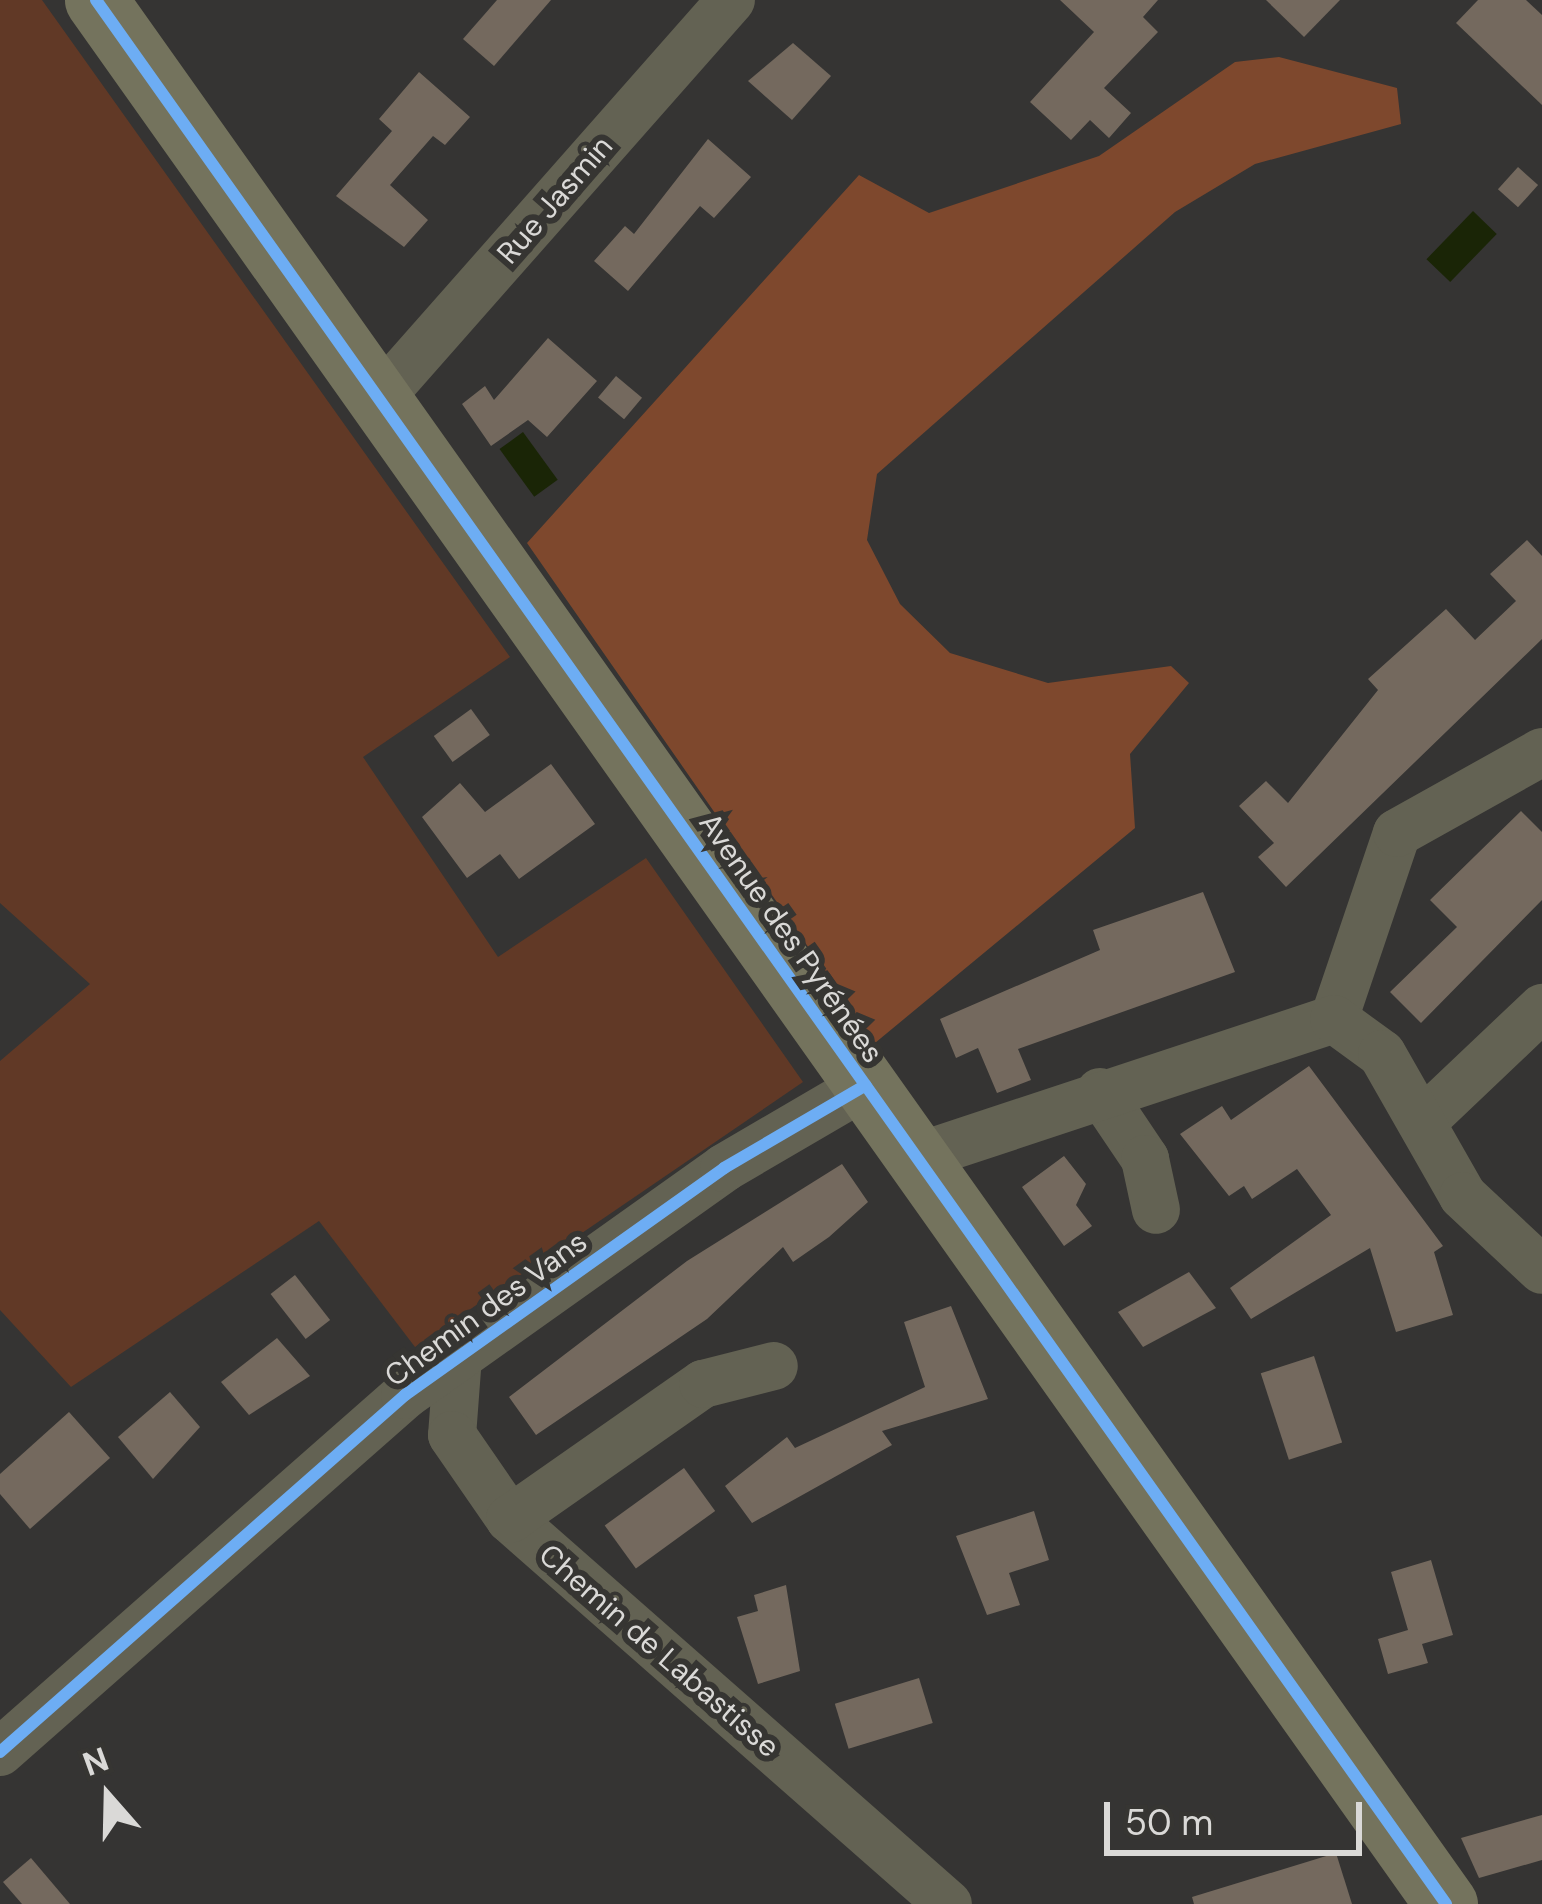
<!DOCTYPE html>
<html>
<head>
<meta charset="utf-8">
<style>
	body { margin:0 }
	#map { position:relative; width:1542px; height:1904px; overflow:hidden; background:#353433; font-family:"DM Sans",sans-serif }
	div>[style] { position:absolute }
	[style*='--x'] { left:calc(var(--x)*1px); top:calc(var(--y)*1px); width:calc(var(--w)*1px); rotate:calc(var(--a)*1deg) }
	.green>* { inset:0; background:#613926 }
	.forest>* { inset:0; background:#7e482d }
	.water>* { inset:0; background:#1a2506; transform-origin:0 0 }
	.building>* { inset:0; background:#74695e; transform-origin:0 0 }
	.minor>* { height:48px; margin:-24px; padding:0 24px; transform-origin:24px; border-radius:24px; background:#636253 }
	.major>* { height:63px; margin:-31.5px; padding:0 31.5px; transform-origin:31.5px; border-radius:31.5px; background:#74735d }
	.cycleway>* { height:12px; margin:-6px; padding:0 6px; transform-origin:6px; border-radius:6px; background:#6dadf4 }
	span { translate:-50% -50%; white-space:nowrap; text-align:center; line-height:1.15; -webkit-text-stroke:12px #363532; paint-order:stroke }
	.street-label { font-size:30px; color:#dad9d7 }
	.north { position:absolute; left:48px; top:1736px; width:120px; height:120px; -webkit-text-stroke:9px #363532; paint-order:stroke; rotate:340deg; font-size:33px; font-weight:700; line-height:48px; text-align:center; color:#dad9d7 }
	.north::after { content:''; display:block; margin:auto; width:42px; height:54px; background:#dad9d7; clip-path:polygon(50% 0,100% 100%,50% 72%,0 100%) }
	.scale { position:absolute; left:1104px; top:1802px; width:258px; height:54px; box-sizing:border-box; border:6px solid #dad9d7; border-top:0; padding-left:15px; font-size:36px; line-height:42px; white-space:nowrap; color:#dad9d7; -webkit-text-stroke:9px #363532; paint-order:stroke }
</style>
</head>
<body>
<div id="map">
	<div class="green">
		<div style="clip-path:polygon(0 0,42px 0,510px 657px,363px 757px,498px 957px,646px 858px,803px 1082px,415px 1347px,319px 1221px,71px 1387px,0 1310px,0 1061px,90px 984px,0 903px)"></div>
	</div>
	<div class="forest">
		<div style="clip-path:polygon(1279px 57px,1397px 88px,1401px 124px,1255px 164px,1175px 212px,877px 474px,867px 540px,900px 604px,950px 653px,1048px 683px,1171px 666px,1189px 683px,1130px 754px,1135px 828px,875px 1043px,527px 543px,859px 175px,929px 213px,1099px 156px,1235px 62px)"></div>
	</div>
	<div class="water">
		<div style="left:1473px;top:211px;width:33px;height:67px;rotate:44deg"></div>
		<div style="left:523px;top:432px;width:59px;height:29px;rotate:54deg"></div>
	</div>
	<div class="building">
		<div style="clip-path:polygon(497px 0,551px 0,494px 66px,463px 39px)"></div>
		<div style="clip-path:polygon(1060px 0,1158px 0,1143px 17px,1158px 32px,1104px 88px,1131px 113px,1109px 138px,1090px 120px,1071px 140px,1030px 102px,1094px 32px)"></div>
		<div style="clip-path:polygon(1266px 0,1340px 0,1304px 37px)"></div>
		<div style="clip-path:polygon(1478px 0,1526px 0,1542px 15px,1542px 105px,1456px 23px)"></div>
		<div style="clip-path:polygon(793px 43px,831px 76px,792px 120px,748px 81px)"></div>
		<div style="clip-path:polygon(419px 72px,470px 117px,445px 145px,433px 136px,390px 185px,428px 220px,404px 247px,336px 196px,392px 131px,379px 119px)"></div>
		<div style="clip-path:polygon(708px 139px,751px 177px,714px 218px,700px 206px,628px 291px,594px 261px,625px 226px,634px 234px)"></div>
		<div style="left:1518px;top:167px;width:27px;height:30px;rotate:42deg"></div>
		<div style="clip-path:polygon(548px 338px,597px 381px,547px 437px,528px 420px,491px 446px,462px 404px,485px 386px,494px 400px)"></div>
		<div style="left:616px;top:376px;width:34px;height:28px;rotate:40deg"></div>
		<div style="clip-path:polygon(1527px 540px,1542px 556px,1542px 639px,1286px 887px,1258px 857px,1274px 843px,1239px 806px,1266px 781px,1288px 803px,1378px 690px,1368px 679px,1446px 609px,1475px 640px,1516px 601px,1490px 574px)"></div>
		<div style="left:471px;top:709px;width:32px;height:46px;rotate:54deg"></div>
		<div style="clip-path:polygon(551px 764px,595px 824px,519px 879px,500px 854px,467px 878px,422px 817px,460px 783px,485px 812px)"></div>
		<div style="clip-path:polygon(1521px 811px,1542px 832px,1542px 900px,1421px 1023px,1390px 992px,1457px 927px,1430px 900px)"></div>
		<div style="clip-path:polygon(1203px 892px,1235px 972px,1018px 1049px,1031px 1080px,997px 1093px,978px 1048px,956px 1058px,940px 1019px,1100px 950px,1093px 930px)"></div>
		<div style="clip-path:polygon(1309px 1066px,1443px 1246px,1434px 1252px,1453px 1315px,1396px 1332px,1370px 1248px,1251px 1319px,1230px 1288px,1331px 1215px,1297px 1169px,1252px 1199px,1244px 1186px,1229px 1196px,1180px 1134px,1222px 1106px,1231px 1120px)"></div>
		<div style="clip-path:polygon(1064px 1156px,1086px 1184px,1076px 1205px,1092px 1226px,1064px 1246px,1022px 1187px)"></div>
		<div style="clip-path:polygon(842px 1164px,868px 1202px,829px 1237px,793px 1262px,783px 1247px,707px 1319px,536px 1435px,509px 1397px,687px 1261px)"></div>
		<div style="clip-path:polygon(1189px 1272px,1216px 1308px,1143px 1347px,1118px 1312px)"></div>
		<div style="left:295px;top:1275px;width:57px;height:31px;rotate:52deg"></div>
		<div style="clip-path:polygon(951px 1306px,988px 1399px,882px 1431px,892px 1445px,752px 1523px,725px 1486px,787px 1437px,795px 1448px,925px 1387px,904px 1322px)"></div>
		<div style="clip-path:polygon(277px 1338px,310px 1376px,249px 1415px,221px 1382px)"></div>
		<div style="left:1314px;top:1356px;width:91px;height:56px;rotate:72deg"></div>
		<div style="clip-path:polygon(170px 1392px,200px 1427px,153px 1479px,118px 1437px)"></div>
		<div style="clip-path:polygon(69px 1412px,110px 1458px,30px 1529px,0 1494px,0 1474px)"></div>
		<div style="left:684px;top:1468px;width:53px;height:98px;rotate:54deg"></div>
		<div style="clip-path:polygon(1034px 1511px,1049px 1560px,1009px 1573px,1020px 1605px,987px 1615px,956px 1536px)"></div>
		<div style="clip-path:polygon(1431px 1560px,1453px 1635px,1422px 1644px,1428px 1663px,1388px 1674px,1378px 1639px,1408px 1630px,1391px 1572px)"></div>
		<div style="clip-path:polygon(786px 1585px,800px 1671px,758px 1684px,737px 1617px,758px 1611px,754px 1595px)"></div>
		<div style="left:919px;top:1678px;width:47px;height:88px;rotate:73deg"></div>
		<div style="clip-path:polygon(1542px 1815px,1542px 1860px,1479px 1878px,1461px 1838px)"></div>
		<div style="clip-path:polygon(1336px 1853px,1352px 1904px,1194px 1904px,1192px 1897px)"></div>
		<div style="clip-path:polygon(31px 1858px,70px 1904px,22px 1904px,3px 1882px)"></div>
	</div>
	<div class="minor">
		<div style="--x:379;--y:399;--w:532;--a:-48.58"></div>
		<div style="--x:1334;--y:1019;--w:196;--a:-71.3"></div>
		<div style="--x:1397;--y:833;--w:166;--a:-29.2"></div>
		<div style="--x:1100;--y:1092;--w:81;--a:56.1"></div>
		<div style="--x:1145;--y:1159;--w:52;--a:77.8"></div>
		<div style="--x:1424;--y:1120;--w:163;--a:-43.5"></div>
		<div style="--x:917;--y:1157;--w:439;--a:-18.3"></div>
		<div style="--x:1334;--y:1019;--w:59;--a:36.1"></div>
		<div style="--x:1382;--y:1054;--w:163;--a:60.3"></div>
		<div style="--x:1463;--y:1196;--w:108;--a:43.1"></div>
		<div style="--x:458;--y:1356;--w:79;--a:94.3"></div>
		<div style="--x:452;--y:1435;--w:102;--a:55.4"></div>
		<div style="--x:510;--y:1519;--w:583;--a:41.32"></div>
		<div style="--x:510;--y:1519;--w:236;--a:-35"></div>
		<div style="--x:703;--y:1384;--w:73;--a:-14.2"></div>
		<div style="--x:0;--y:1752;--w:540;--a:-41.4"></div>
		<div style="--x:405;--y:1395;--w:392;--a:-35.4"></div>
		<div style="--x:724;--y:1168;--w:164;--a:-30.3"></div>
	</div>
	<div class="major">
		<div style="--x:96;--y:0;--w:2334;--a:54.66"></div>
	</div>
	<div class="cycleway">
		<div style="--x:96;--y:0;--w:2334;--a:54.66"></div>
		<div style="--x:0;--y:1752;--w:540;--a:-41.4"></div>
		<div style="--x:405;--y:1395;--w:392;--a:-35.4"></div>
		<div style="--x:724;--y:1168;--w:164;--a:-30.3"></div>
	</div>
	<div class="street-label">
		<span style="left:555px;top:200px;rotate:-49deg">Rue Jasmin</span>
		<span style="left:791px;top:938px;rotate:55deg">Avenue des Pyrénées</span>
		<span style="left:486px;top:1309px;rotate:-36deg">Chemin des Vans</span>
		<span style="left:659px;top:1651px;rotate:41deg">Chemin de Labastisse</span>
	</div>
	<div class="north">N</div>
	<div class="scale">50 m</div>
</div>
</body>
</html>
